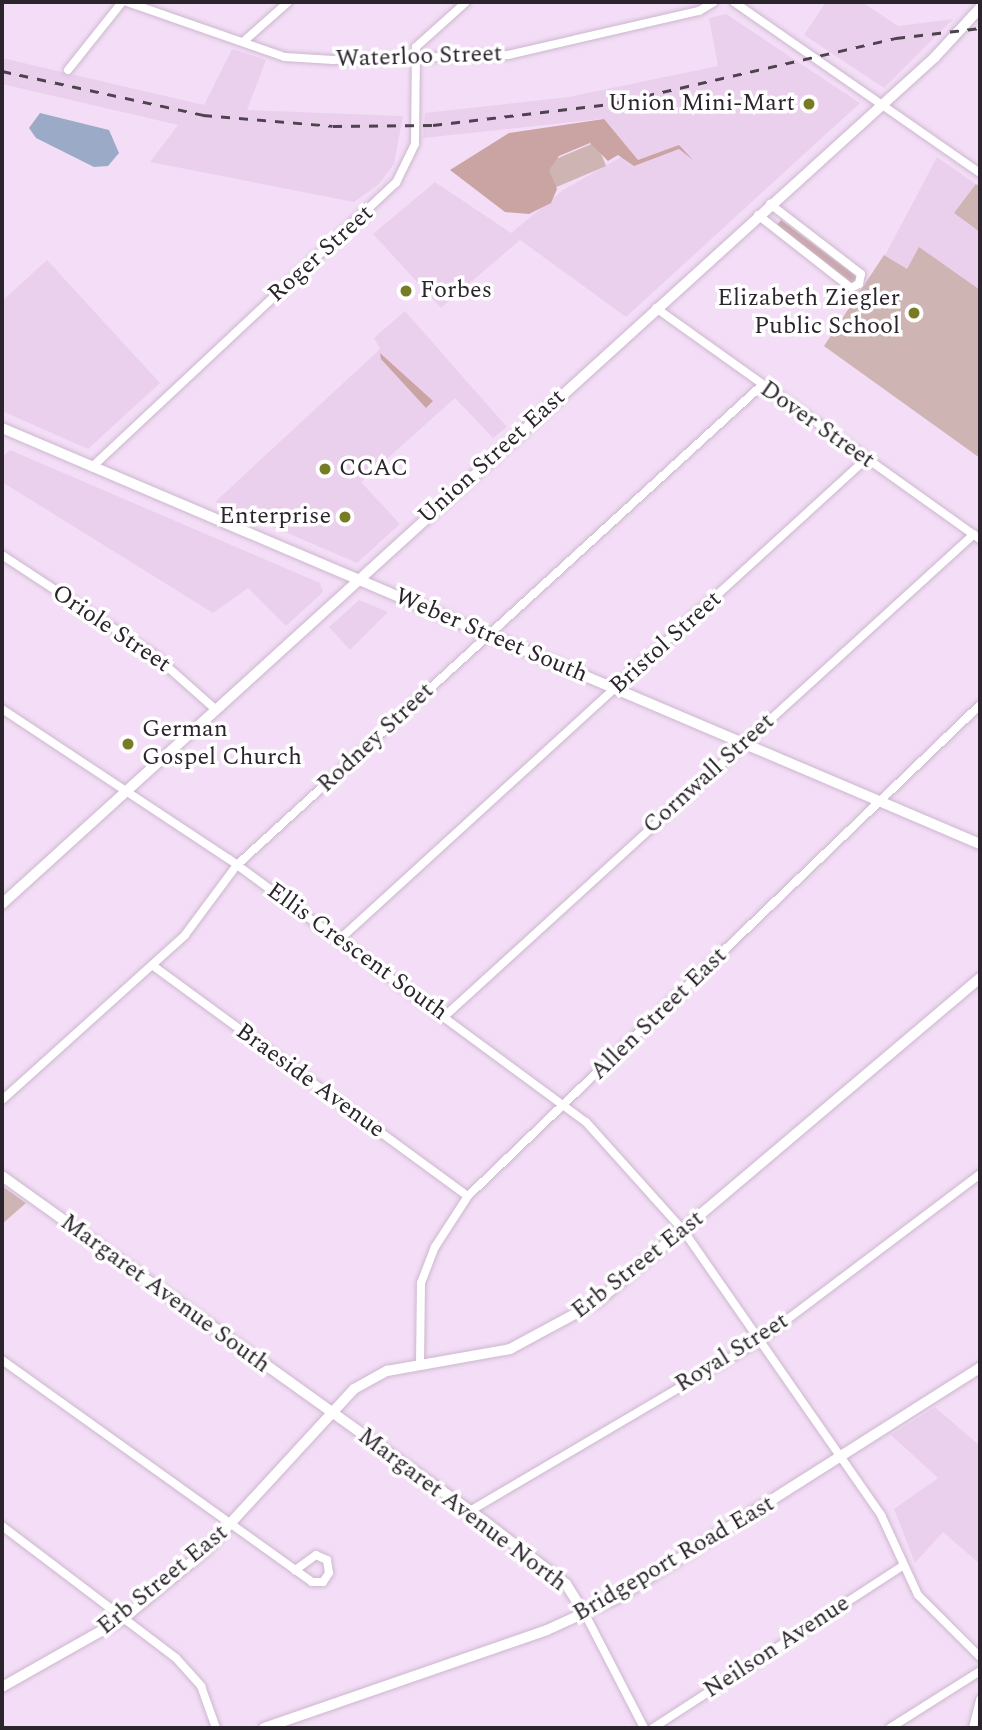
<!DOCTYPE html>
<html>
<head>
<meta charset="utf-8">
<style>
	body { margin:0 }
	#map { position:relative; width:982px; height:1730px; overflow:hidden; background:#f4def7; font-family:Spectral,serif }
	div>[style] { position:absolute }
	[style*='--x'] { left:calc(var(--x)*1px); top:calc(var(--y)*1px); width:calc(var(--w)*1px); rotate:calc(var(--a)*1deg) }
	.built>* { inset:0; background:#ebd0ee }
	.green>* { inset:0; background:#ceb4b2; transform-origin:0 0 }
	.forest>* { inset:0; background:#c9a4a2 }
	.water>* { inset:0; background:#9baac6 }
	.roads { filter:drop-shadow(0 0 2px #ccb7ce) drop-shadow(0 0 2px #ccb7ce) }
	.street>* { height:8px; margin:-4px; padding:0 4px; transform-origin:4px; border-radius:4px; background:#fff }
	.secondary>* { height:10px; margin:-5px; padding:0 5px; transform-origin:5px; border-radius:5px; background:#fff }
	.rail>* { height:2.5px; margin-top:-1.25px; transform-origin:0; background:repeating-linear-gradient(90deg,#4d424e 0 9px,transparent 0 18px) }
	.dots>* { width:19px; height:19px; translate:-50% -50%; box-sizing:border-box; border:4px solid #fff; border-radius:50% }
	span { translate:-50% -50%; white-space:nowrap; text-align:center; line-height:1.15; -webkit-text-stroke:7px #fff; paint-order:stroke }
	.street-label { font-size:24px; color:#2c242d }
	.poi-label { font-size:24px; color:#2c242d }
	.right { translate:-100% -50%; text-align:right }
	.left { translate:0 -50%; text-align:left }
	.frame { position:absolute; inset:0; border:4px solid #2c242d; pointer-events:none }
</style>
</head>
<body>
<div id="map">
	<div class="built">
		<div style="clip-path:polygon(826px 2px,862px 2px,898px 26px,953px 19px,884px 88px,804px 35px)"></div>
		<div style="clip-path:polygon(726px 14px,860px 103px,626px 317px,520px 240px,441px 308px,373px 234px,435px 182px,511px 233px,563px 190px,628px 153px,601px 119px,423px 138px,425px 113px,568px 97px,718px 66px,709px 18px)"></div>
		<div style="clip-path:polygon(232px 49px,266px 60px,247px 110px,403px 116px,394px 164px,379px 184px,354px 202px,150px 162px,178px 125px,2px 84px,2px 58px,204px 105px)"></div>
		<div style="clip-path:polygon(937px 157px,980px 187px,980px 458px,824px 346px,872px 280px)"></div>
		<div style="clip-path:polygon(47px 260px,160px 383px,88px 449px,2px 411px,2px 301px)"></div>
		<div style="clip-path:polygon(405px 311px,507px 427px,493px 438px,455px 398px,361px 482px,400px 524px,357px 563px,215px 502px,380px 349px,374px 338px)"></div>
		<div style="clip-path:polygon(10px 450px,320px 583px,323px 592px,286px 626px,248px 588px,213px 613px,2px 482px,2px 457px)"></div>
		<div style="clip-path:polygon(359px 600px,388px 612px,350px 650px,329px 627px)"></div>
		<div style="clip-path:polygon(935px 1407px,980px 1446px,980px 1564px,943px 1532px,915px 1563px,894px 1509px,938px 1478px,891px 1435px)"></div>
	</div>
	<div class="green">
		<div style="left:596px;top:142px;width:26px;height:57px;rotate:67deg"></div>
		<div style="clip-path:polygon(976px 184px,980px 187px,980px 232px,954px 213px)"></div>
		<div style="clip-path:polygon(919px 247px,980px 290px,980px 458px,824px 346px,884px 255px,907px 269px)"></div>
		<div style="clip-path:polygon(2px 1186px,26px 1203px,2px 1224px)"></div>
	</div>
	<div class="forest">
		<div style="clip-path:polygon(604px 119px,638px 160px,679px 145px,693px 160px,679px 149px,634px 166px,618px 155px,608px 161px,590px 143px,559px 156px,549px 170px,557px 189px,551px 203px,529px 214px,505px 212px,450px 170px,509px 133px)"></div>
		<div style="clip-path:polygon(781px 220px,857px 277px,852px 283px,777px 225px)"></div>
		<div style="clip-path:polygon(380px 353px,433px 401px,426px 408px,381px 359px)"></div>
	</div>
	<div class="water">
		<div style="clip-path:polygon(40px 113px,109px 130px,119px 153px,108px 166px,94px 167px,36px 138px,29px 128px)"></div>
	</div>
	<div class="roads">
		<div class="street">
			<div style="--x:127;--y:2;--w:167;--a:19.2"></div>
			<div style="--x:285;--y:57;--w:48;--a:3.6"></div>
			<div style="--x:333;--y:60;--w:175;--a:-1.6"></div>
			<div style="--x:508;--y:55;--w:196;--a:-13"></div>
			<div style="--x:699;--y:11;--w:17;--a:-31"></div>
			<div style="--x:734;--y:2;--w:300;--a:34.8"></div>
			<div style="--x:243;--y:42;--w:60;--a:-41.6"></div>
			<div style="--x:68;--y:70;--w:87;--a:-51.5"></div>
			<div style="--x:758;--y:215;--w:118;--a:38.1"></div>
			<div style="--x:851;--y:288;--w:9;--a:-27"></div>
			<div style="--x:859;--y:284;--w:10;--a:-79"></div>
			<div style="--x:861;--y:274;--w:115;--a:-142.4"></div>
			<div style="--x:656;--y:308;--w:398;--a:35.5"></div>
			<div style="--x:92;--y:467;--w:416;--a:-43.1"></div>
			<div style="--x:396;--y:183;--w:43;--a:-64"></div>
			<div style="--x:415;--y:144;--w:97;--a:-89.4"></div>
			<div style="--x:416;--y:47;--w:67;--a:-42"></div>
			<div style="--x:2;--y:555;--w:181;--a:33.3"></div>
			<div style="--x:153;--y:654;--w:83;--a:41.6"></div>
			<div style="--x:2;--y:709;--w:272;--a:33.5"></div>
			<div style="--x:229;--y:859;--w:443;--a:36.4"></div>
			<div style="--x:586;--y:1122;--w:145;--a:48.1"></div>
			<div style="--x:683;--y:1230;--w:347;--a:55.2"></div>
			<div style="--x:881;--y:1515;--w:88;--a:65.2"></div>
			<div style="--x:918;--y:1595;--w:88;--a:45"></div>
			<div style="--x:340;--y:939;--w:712;--a:-42.38"></div>
			<div style="--x:152;--y:965;--w:391;--a:36.2"></div>
			<div style="--x:446;--y:1015;--w:714;--a:-42.33"></div>
			<div style="--x:2;--y:1100;--w:246;--a:-42"></div>
			<div style="--x:185;--y:935;--w:87;--a:-53.4"></div>
			<div style="--x:237;--y:865;--w:710;--a:-42.43"></div>
			<div style="--x:2;--y:1360;--w:381;--a:35.6"></div>
			<div style="--x:312;--y:1582;--w:11;--a:0"></div>
			<div style="--x:323;--y:1582;--w:11;--a:-56"></div>
			<div style="--x:329;--y:1573;--w:13;--a:-99"></div>
			<div style="--x:327;--y:1560;--w:12;--a:-156"></div>
			<div style="--x:316;--y:1555;--w:26;--a:144"></div>
			<div style="--x:420;--y:1364;--w:81;--a:-89.3"></div>
			<div style="--x:421;--y:1283;--w:39;--a:-69"></div>
			<div style="--x:435;--y:1247;--w:61;--a:-57.1"></div>
			<div style="--x:468;--y:1196;--w:709;--a:-43.8"></div>
			<div style="--x:470;--y:1511;--w:337;--a:-30.5"></div>
			<div style="--x:760;--y:1340;--w:276;--a:-37"></div>
			<div style="--x:2;--y:1526;--w:218;--a:37.2"></div>
			<div style="--x:176;--y:1658;--w:38;--a:48"></div>
			<div style="--x:201;--y:1686;--w:45;--a:70.3"></div>
			<div style="--x:585;--y:1614;--w:128;--a:62.6"></div>
			<div style="--x:653;--y:1728;--w:297;--a:-33"></div>
			<div style="--x:890;--y:1728;--w:107;--a:-32.3"></div>
			<div style="--x:973;--y:1728;--w:29;--a:-76"></div>
		</div>
		<div class="secondary">
			<div style="--x:2;--y:428;--w:1063;--a:23.04"></div>
			<div style="--x:2;--y:904;--w:1260;--a:-42.23"></div>
			<div style="--x:935;--y:57;--w:67;--a:-47.4"></div>
			<div style="--x:2;--y:1176;--w:593;--a:35.59"></div>
			<div style="--x:484;--y:1521;--w:103;--a:37.5"></div>
			<div style="--x:566;--y:1584;--w:36;--a:58"></div>
			<div style="--x:2;--y:1687;--w:140;--a:-29.5"></div>
			<div style="--x:124;--y:1618;--w:105;--a:-39.6"></div>
			<div style="--x:205;--y:1551;--w:220;--a:-47.4"></div>
			<div style="--x:354;--y:1389;--w:38;--a:-29"></div>
			<div style="--x:387;--y:1371;--w:125;--a:-10.1"></div>
			<div style="--x:510;--y:1349;--w:99;--a:-28.4"></div>
			<div style="--x:597;--y:1302;--w:502;--a:-40.23"></div>
			<div style="--x:264;--y:1728;--w:299;--a:-19.1"></div>
			<div style="--x:547;--y:1630;--w:77;--a:-24.6"></div>
			<div style="--x:617;--y:1598;--w:430;--a:-32.4"></div>
		</div>
	</div>
	<div class="rail">
		<div style="--x:2;--y:71;--w:206;--a:12.3"></div>
		<div style="--x:203;--y:115;--w:130;--a:4.8"></div>
		<div style="--x:333;--y:126;--w:100;--a:-0.6"></div>
		<div style="--x:433;--y:125;--w:178;--a:-6.8"></div>
		<div style="--x:610;--y:104;--w:294;--a:-13"></div>
		<div style="--x:896;--y:38;--w:85;--a:-6.8"></div>
	</div>
	<div class="dots">
		<div style="left:809px;top:104px;background:#767b24"></div>
		<div style="left:406px;top:291px;background:#767b24"></div>
		<div style="left:914px;top:313px;background:#767b24"></div>
		<div style="left:325px;top:469px;background:#767b24"></div>
		<div style="left:345px;top:517px;background:#767b24"></div>
		<div style="left:128px;top:744px;background:#767b24"></div>
	</div>
	<div class="street-label">
		<span style="left:419px;top:57px;rotate:-2deg">Waterloo Street</span>
		<span style="left:321px;top:254px;rotate:-42deg">Roger Street</span>
		<span style="left:817px;top:425px;rotate:35deg">Dover Street</span>
		<span style="left:492px;top:457px;rotate:-42deg">Union Street East</span>
		<span style="left:111px;top:629px;rotate:34deg">Oriole Street</span>
		<span style="left:491px;top:636px;rotate:23deg">Weber Street South</span>
		<span style="left:666px;top:643px;rotate:-42deg">Bristol Street</span>
		<span style="left:376px;top:738px;rotate:-43deg">Rodney Street</span>
		<span style="left:709px;top:774px;rotate:-42deg">Cornwall Street</span>
		<span style="left:357px;top:952px;rotate:36deg">Ellis Crescent South</span>
		<span style="left:659px;top:1014px;rotate:-44deg">Allen Street East</span>
		<span style="left:310px;top:1081px;rotate:36deg">Braeside Avenue</span>
		<span style="left:638px;top:1265px;rotate:-38deg">Erb Street East</span>
		<span style="left:165px;top:1294px;rotate:36deg">Margaret Avenue South</span>
		<span style="left:732px;top:1353px;rotate:-32deg">Royal Street</span>
		<span style="left:462px;top:1510px;rotate:37deg">Margaret Avenue North</span>
		<span style="left:674px;top:1559px;rotate:-30deg">Bridgeport Road East</span>
		<span style="left:163px;top:1580px;rotate:-39deg">Erb Street East</span>
		<span style="left:777px;top:1647px;rotate:-33deg">Neilson Avenue</span>
	</div>
	<div class="poi-label">
		<span class="right" style="left:795px;top:104px">Union Mini-Mart</span>
		<span class="left" style="left:420px;top:291px">Forbes</span>
		<span class="right" style="left:900px;top:313px">Elizabeth Ziegler<br>Public School</span>
		<span class="left" style="left:339px;top:469px">CCAC</span>
		<span class="right" style="left:331px;top:517px">Enterprise</span>
		<span class="left" style="left:142px;top:744px">German<br>Gospel Church</span>
	</div>
	<div class="frame"></div>
</div>
</body>
</html>
